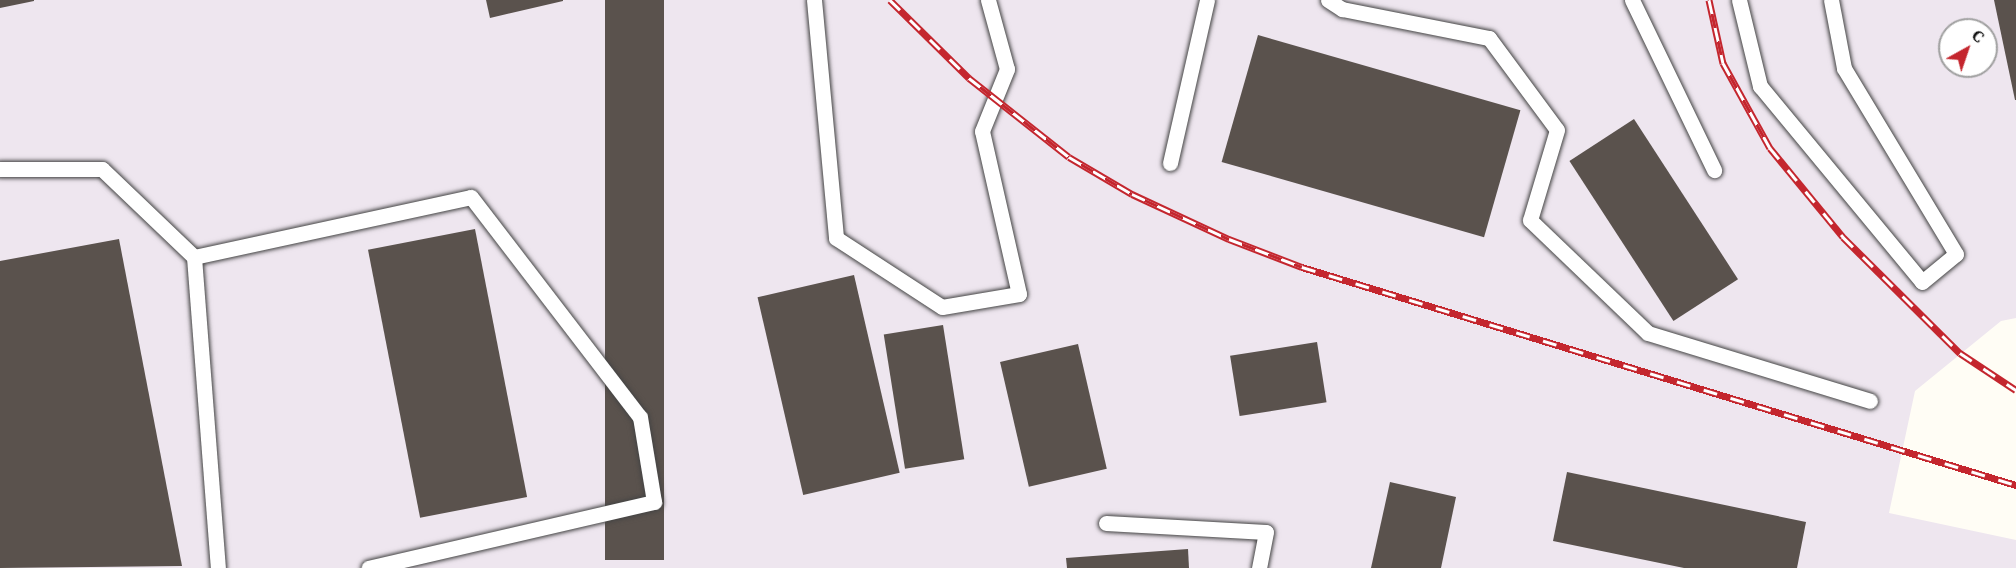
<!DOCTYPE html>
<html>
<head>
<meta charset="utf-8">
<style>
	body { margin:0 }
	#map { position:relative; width:2016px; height:568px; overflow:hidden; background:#fffdf5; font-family:"Source Serif 4",serif }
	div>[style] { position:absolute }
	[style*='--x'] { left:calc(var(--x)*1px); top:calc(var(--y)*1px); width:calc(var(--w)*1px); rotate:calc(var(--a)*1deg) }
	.industrial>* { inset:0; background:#eee6ef }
	.building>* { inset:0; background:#5a524d; transform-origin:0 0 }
	.roads { filter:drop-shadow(0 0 2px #444) drop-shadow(0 0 2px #444) }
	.service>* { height:15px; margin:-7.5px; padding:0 7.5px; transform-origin:7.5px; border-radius:7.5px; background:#fff }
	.rail>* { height:7px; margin-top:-3.5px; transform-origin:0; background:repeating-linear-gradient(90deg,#fff 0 14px,#c4262e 0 28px); box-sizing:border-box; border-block:2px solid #c4262e }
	span { translate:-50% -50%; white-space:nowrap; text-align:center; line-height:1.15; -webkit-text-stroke:6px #fff; paint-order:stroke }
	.north { position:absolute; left:1938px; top:18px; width:60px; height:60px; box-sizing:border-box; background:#fff; border:2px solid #a0a0a0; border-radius:50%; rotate:40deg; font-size:16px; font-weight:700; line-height:24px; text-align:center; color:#111 }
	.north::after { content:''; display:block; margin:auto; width:21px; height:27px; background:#c4262e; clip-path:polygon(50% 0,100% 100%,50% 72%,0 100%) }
</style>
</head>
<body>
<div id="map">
	<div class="industrial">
		<div style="clip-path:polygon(evenodd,0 0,2016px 0,2016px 318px,2001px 321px,1915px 391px,1889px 513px,2016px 540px,2016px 568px,0 568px,0 0,1950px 30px,1986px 30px,1986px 66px,1950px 66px,1950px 30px)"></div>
	</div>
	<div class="building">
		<div style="clip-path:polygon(0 0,34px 0,34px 1px,0 8px)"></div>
		<div style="clip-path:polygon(486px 0,563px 0,563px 1px,490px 18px)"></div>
		<div style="left:605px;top:0;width:59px;height:560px"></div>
		<div style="clip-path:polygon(1994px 0,2016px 0,2016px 100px,2015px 100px)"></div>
		<div style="left:1258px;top:35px;width:273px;height:132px;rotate:16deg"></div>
		<div style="left:1634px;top:119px;width:191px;height:77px;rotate:57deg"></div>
		<div style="left:475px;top:229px;width:273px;height:109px;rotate:79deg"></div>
		<div style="clip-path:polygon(119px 239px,182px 566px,0 568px,0 261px)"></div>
		<div style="left:854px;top:275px;width:203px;height:99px;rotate:77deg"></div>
		<div style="left:943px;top:325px;width:136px;height:60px;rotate:81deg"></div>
		<div style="left:1317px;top:342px;width:61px;height:88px;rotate:81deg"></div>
		<div style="left:1078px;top:344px;width:128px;height:80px;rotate:77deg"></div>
		<div style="clip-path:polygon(1567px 472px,1806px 522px,1797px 568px,1684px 568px,1553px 541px)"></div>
		<div style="clip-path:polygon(1390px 482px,1456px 497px,1441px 568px,1371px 568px)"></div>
		<div style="clip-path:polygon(1188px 549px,1189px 568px,1067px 568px,1066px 558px)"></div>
	</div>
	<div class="roads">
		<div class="service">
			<div style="--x:814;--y:0;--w:239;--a:84.7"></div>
			<div style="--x:836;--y:238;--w:126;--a:33.1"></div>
			<div style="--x:942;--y:307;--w:78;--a:-9.6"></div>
			<div style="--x:1019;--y:294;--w:167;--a:-102.8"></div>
			<div style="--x:982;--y:131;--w:67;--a:-68"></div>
			<div style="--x:1007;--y:69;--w:72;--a:-105.4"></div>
			<div style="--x:1328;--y:0;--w:17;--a:33"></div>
			<div style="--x:1342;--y:9;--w:150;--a:11.2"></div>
			<div style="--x:1489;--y:38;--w:114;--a:53.5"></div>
			<div style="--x:1557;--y:130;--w:94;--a:106.7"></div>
			<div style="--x:1530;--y:220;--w:163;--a:43.8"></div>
			<div style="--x:1648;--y:333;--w:232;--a:17"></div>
			<div style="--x:1632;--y:0;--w:189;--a:64.2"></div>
			<div style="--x:1739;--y:0;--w:89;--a:76.3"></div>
			<div style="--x:1760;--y:86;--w:254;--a:50.4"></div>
			<div style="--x:1922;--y:282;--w:44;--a:-39.5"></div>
			<div style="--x:1956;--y:254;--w:217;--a:-121.1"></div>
			<div style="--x:1844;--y:68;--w:69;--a:-100.8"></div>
			<div style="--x:1170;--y:163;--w:167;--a:-77.2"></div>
			<div style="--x:0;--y:169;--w:102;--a:0"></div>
			<div style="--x:102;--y:169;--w:127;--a:43.7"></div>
			<div style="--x:194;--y:257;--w:283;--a:-12.2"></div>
			<div style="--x:471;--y:197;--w:277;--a:52.5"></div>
			<div style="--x:640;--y:417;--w:86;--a:80.6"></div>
			<div style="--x:654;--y:502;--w:293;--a:167"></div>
			<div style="--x:194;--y:257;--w:312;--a:85.6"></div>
			<div style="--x:1106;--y:523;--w:160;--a:3.2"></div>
			<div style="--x:1266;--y:532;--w:37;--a:101"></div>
		</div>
	</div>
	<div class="rail">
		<div style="--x:890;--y:0;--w:111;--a:44.6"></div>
		<div style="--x:969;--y:78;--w:127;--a:38.3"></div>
		<div style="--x:1069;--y:157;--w:73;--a:30.4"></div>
		<div style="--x:1132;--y:194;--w:107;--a:24.9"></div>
		<div style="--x:1229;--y:239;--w:78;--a:21"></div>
		<div style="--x:1302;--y:267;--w:747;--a:16.98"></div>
		<div style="--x:1709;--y:0;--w:65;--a:77.5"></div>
		<div style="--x:1723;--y:63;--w:97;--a:61.1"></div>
		<div style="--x:1770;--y:148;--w:115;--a:50.6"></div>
		<div style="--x:1843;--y:237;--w:165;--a:44.8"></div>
		<div style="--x:1960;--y:353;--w:67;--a:33.5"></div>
	</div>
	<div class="north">С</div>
</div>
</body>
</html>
